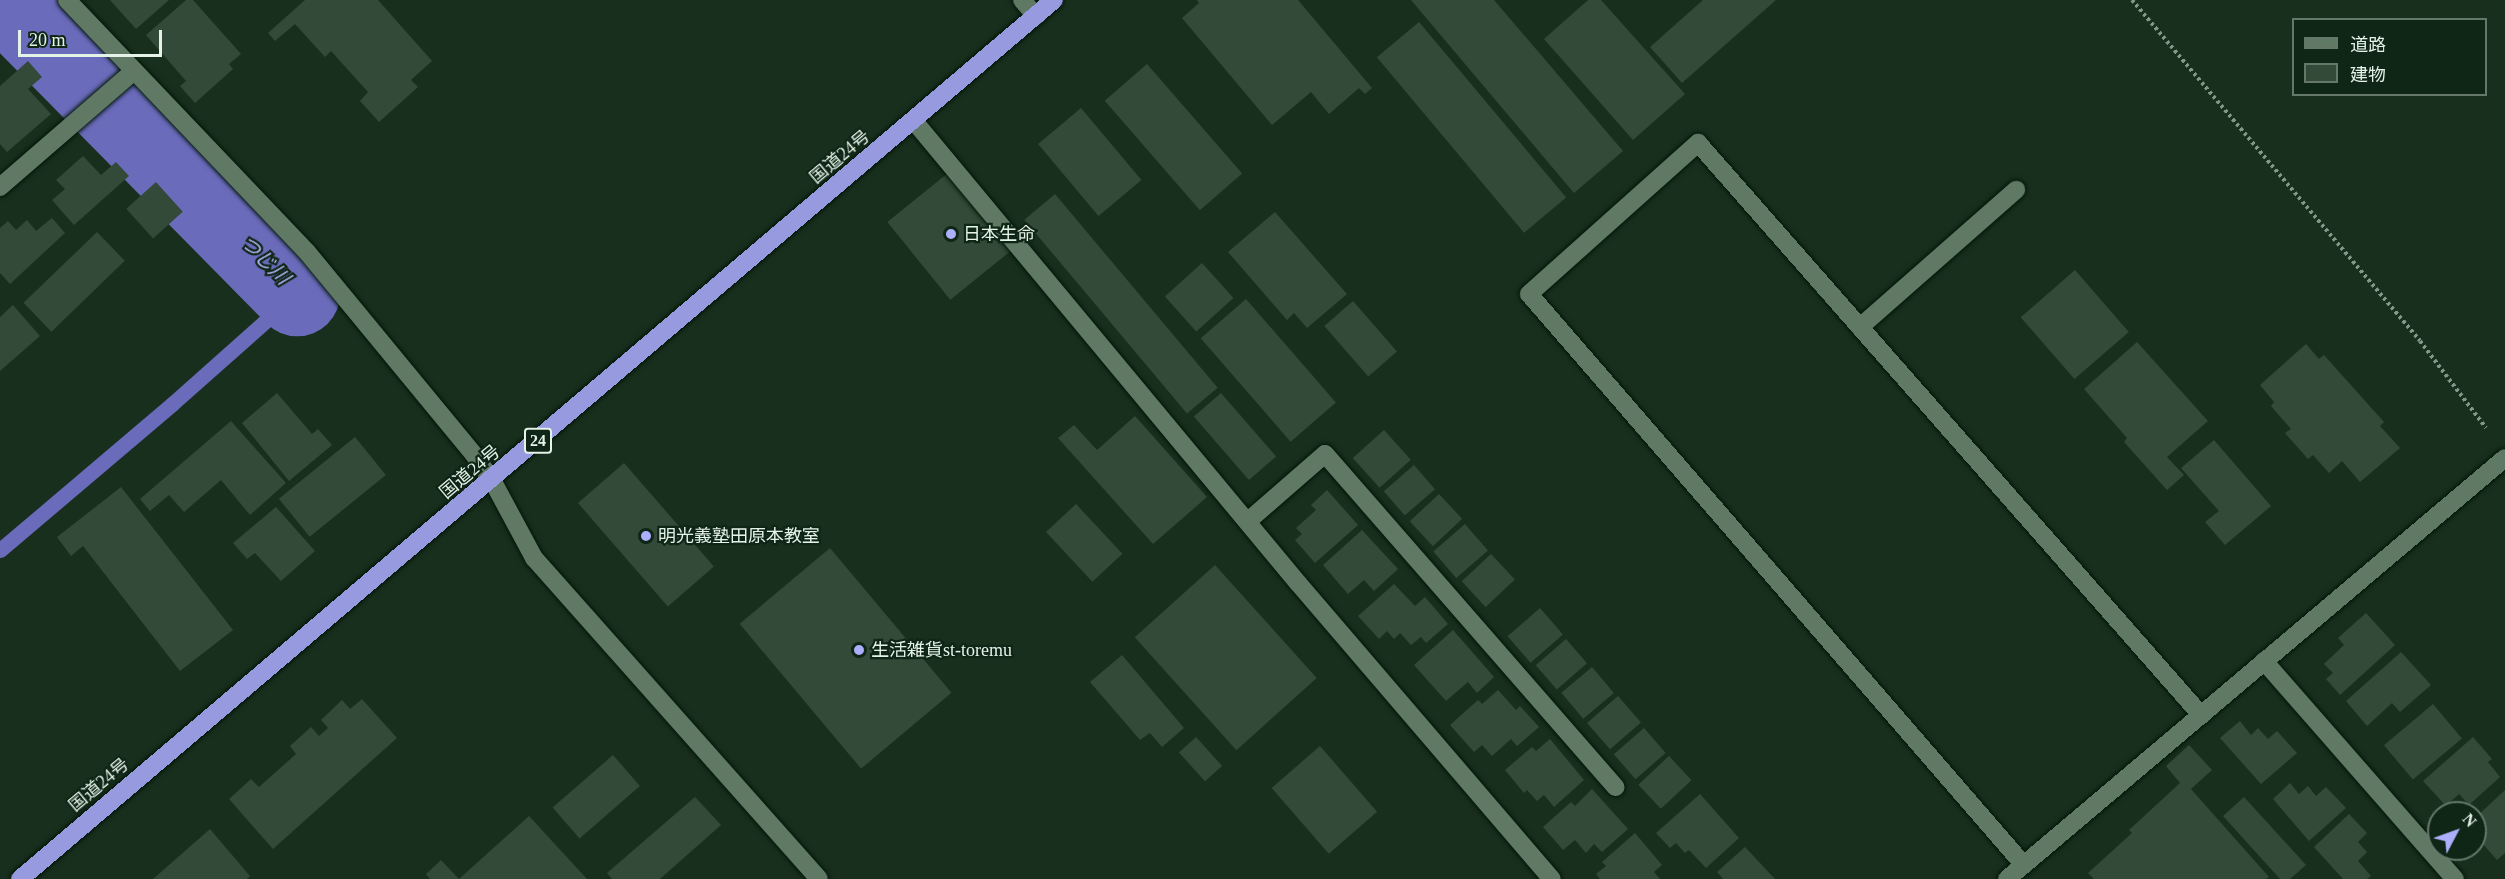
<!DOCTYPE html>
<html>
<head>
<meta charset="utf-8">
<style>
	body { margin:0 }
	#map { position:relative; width:2505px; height:879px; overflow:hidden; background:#192f1e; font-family:"Times New Roman","Noto Sans JP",serif }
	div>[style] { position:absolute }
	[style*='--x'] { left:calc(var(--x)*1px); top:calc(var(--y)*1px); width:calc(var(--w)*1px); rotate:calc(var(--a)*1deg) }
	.stream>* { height:15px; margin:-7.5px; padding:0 7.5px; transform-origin:7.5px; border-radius:7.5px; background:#6b6bbc }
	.river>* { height:86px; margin:-43px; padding:0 43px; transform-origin:43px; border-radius:43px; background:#6b6bbc }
	.building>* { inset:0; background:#334a38; transform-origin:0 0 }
	.path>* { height:4px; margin-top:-2px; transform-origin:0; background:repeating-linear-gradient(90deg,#849688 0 3px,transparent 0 6px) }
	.roads { filter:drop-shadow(0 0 2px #021708) drop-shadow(0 0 2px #021708) }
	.minor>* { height:18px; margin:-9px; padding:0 9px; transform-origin:9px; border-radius:9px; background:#607965 }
	.highway>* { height:18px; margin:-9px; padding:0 9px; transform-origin:9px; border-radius:9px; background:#989adf }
	.dots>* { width:16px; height:16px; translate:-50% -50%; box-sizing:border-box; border:3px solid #0f2515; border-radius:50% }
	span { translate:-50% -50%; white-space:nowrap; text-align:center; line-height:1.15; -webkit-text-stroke:4.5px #0f2515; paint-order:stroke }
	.shield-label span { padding:2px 4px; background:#0f2515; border:2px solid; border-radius:4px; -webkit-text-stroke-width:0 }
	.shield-label { font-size:16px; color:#e4f2e7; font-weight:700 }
	.street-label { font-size:18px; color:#e4f2e7 }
	.poi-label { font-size:18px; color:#e4f2e7 }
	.left { translate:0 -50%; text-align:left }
	.water-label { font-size:20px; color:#b5b8f9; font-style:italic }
	.legend { position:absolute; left:2292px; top:18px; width:195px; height:78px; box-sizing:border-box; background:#0f2515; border:2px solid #647769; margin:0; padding:8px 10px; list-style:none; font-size:18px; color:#e4f2e7 }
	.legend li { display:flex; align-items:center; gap:12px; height:30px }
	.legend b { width:30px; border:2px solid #647769 }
	.north { position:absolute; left:2427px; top:801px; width:60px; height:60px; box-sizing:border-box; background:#0f2515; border:2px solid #647769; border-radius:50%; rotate:49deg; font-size:16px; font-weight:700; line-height:24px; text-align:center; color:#e4f2e7 }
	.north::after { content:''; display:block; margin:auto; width:21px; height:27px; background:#acaffb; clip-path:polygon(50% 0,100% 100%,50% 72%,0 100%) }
	.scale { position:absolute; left:18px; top:30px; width:144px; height:27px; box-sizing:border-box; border:3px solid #e4f2e7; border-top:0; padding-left:8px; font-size:18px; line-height:21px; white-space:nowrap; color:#e4f2e7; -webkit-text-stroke:4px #0f2515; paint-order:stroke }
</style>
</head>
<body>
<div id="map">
	<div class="stream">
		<div style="--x:0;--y:550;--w:226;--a:-40.3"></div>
		<div style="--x:172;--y:404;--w:167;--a:-41.6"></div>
	</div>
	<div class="river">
		<div style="--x:8;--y:0;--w:412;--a:45.4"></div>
	</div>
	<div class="building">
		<div style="clip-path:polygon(110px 0,169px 0,136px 29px)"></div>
		<div style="clip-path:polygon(186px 0,193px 0,241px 54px,229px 64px,233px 69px,195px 103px,180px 86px,186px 81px,146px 35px)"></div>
		<div style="clip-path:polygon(305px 0,378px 0,432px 61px,411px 80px,418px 87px,379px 122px,360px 101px,368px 92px,331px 51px,325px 57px,295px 24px,275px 41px,268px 33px)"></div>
		<div style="clip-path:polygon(1197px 0,1298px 0,1372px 88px,1365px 94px,1359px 88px,1329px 114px,1311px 92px,1272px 125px,1182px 18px,1199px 3px)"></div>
		<div style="clip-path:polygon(1411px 0,1494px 0,1623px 151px,1574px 193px)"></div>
		<div style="clip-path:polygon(1588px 0,1601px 0,1685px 94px,1633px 140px,1544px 39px)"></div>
		<div style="clip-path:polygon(1703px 0,1776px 0,1682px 83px,1650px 47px)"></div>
		<div style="left:1419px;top:22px;width:229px;height:55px;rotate:50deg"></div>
		<div style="clip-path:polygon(28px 61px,42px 77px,28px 89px,51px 114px,7px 152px,0 144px,0 86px)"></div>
		<div style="left:1147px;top:64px;width:145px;height:56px;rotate:49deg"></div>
		<div style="left:1081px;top:108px;width:94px;height:56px;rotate:50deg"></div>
		<div style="clip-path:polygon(83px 156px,101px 175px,116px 162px,129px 176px,74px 225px,52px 200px,65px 189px,56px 180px)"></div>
		<div style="left:948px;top:173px;width:100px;height:78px;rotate:51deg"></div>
		<div style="left:156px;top:182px;width:40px;height:40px;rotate:48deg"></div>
		<div style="left:1055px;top:194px;width:253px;height:40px;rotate:50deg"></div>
		<div style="clip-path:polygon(1275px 212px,1347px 294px,1307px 328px,1294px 313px,1287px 320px,1228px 252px)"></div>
		<div style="clip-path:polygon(52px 218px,65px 233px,10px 284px,0 273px,0 228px,8px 221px,16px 230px,27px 220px,36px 231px)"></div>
		<div style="left:97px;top:232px;width:40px;height:102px;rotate:46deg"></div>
		<div style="left:1202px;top:263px;width:47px;height:50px;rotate:48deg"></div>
		<div style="left:2075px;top:270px;width:82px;height:72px;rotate:49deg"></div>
		<div style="left:1246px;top:299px;width:137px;height:60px;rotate:49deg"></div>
		<div style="left:1353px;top:301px;width:67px;height:38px;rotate:49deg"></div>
		<div style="clip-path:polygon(13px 305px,40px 336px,0 371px,0 317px)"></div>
		<div style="clip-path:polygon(2137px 342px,2208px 421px,2167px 457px,2184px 475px,2167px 490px,2124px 442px,2127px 438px,2084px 389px)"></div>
		<div style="clip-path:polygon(2306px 344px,2319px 359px,2324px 355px,2384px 422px,2380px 426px,2400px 448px,2360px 482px,2342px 461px,2329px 473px,2313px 455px,2308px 459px,2285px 433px,2291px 429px,2271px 406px,2274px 402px,2260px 385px)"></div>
		<div style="clip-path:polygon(277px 393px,312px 434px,318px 429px,332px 445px,289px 481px,242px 423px)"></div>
		<div style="left:1221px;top:393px;width:84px;height:36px;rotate:49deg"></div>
		<div style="clip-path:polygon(1135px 416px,1207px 497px,1153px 544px,1058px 438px,1074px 425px,1097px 450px)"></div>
		<div style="clip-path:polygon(231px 421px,286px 483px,250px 515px,221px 480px,184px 512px,169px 495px,150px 511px,140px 499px)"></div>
		<div style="left:1384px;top:430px;width:40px;height:42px;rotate:48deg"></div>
		<div style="left:355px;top:437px;width:49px;height:98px;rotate:51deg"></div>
		<div style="clip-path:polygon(2214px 440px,2271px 506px,2225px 545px,2205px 522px,2219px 511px,2181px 468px)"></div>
		<div style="left:624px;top:463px;width:137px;height:61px;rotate:49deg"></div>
		<div style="left:1414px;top:465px;width:32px;height:40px;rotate:49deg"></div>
		<div style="clip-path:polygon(121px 487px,233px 630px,180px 671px,83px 546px,71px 556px,57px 537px)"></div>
		<div style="clip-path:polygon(1327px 490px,1358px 525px,1315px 563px,1295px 540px,1302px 534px,1296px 528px,1316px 510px,1311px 505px)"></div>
		<div style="left:1439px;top:494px;width:34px;height:40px;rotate:47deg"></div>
		<div style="left:1076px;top:504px;width:68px;height:41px;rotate:47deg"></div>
		<div style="clip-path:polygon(276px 507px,315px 551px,281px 581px,255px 553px,247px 559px,233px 543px)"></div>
		<div style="left:1465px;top:524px;width:35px;height:42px;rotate:49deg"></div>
		<div style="clip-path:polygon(1362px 530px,1398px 569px,1374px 591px,1364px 580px,1348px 594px,1323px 565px)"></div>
		<div style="left:830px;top:548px;width:189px;height:118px;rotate:50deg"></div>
		<div style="left:1491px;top:554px;width:35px;height:40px;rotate:47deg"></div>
		<div style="left:1215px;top:565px;width:152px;height:108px;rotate:48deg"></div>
		<div style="clip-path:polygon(1394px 584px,1415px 606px,1425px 597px,1448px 624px,1426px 643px,1421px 637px,1411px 645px,1400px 633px,1394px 639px,1387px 631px,1379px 639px,1358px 616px)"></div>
		<div style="left:1540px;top:608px;width:35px;height:43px;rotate:49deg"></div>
		<div style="clip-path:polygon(2366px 613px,2395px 645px,2340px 695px,2326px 679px,2333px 673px,2324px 664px,2344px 645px,2338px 638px)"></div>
		<div style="clip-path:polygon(1453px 630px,1494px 677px,1477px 693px,1468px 682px,1446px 701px,1414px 665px)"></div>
		<div style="left:1566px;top:639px;width:32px;height:40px;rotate:49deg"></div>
		<div style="clip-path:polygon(2401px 652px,2431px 685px,2400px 712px,2392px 703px,2367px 726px,2346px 701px)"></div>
		<div style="clip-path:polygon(1122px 655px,1184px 728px,1162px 747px,1150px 733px,1140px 740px,1090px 682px)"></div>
		<div style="left:1592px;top:667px;width:34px;height:40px;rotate:50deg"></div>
		<div style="clip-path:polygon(1498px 690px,1516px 710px,1520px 706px,1539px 727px,1517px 746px,1511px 739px,1492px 756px,1482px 745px,1474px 752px,1450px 725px,1478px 700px,1482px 704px)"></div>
		<div style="left:1618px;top:696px;width:35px;height:41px;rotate:49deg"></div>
		<div style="clip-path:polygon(362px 699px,397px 738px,273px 849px,229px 799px,251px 779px,259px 787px,296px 754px,290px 746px,311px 727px,319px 736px,328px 728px,321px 720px,342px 700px,350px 709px)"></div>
		<div style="left:2433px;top:704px;width:45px;height:64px;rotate:50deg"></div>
		<div style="clip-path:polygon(2240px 721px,2251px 735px,2258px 728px,2268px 739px,2277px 731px,2297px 753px,2261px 784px,2220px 738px)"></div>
		<div style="left:1644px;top:728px;width:33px;height:40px;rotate:49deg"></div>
		<div style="left:1196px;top:737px;width:39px;height:23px;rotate:48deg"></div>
		<div style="clip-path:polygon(2473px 737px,2492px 759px,2488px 762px,2500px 777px,2469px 805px,2459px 794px,2446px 806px,2423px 781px)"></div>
		<div style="clip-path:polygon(1550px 739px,1584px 780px,1554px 807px,1544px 795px,1537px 801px,1527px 790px,1524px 793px,1505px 770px,1532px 747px,1536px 751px)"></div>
		<div style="clip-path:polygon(2189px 745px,2212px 770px,2191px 789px,2269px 877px,2266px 879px,2094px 879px,2088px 873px,2132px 833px,2129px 830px,2180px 783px,2166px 766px)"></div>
		<div style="left:1320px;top:746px;width:87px;height:64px;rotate:49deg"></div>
		<div style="left:613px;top:755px;width:41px;height:80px;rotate:49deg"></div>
		<div style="left:1669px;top:756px;width:33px;height:42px;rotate:47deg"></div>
		<div style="clip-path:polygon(2290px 783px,2299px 794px,2308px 786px,2316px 796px,2326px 787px,2346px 808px,2309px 841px,2273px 799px)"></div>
		<div style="clip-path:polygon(1592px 789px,1628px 829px,1602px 852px,1594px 844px,1586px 853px,1575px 840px,1563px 850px,1543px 827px,1571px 802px,1575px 806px)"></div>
		<div style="clip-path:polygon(2505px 790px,2505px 853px,2497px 860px,2475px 835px,2475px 818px)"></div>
		<div style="clip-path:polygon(1700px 794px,1739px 838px,1706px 868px,1689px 850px,1685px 853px,1676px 843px,1670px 848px,1656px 833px)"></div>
		<div style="clip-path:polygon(695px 797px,721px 825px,660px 879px,612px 879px,607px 873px)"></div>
		<div style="clip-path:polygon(2244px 797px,2306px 865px,2290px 879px,2280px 879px,2223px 816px)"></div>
		<div style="clip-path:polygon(2349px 814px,2367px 833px,2358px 842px,2367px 852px,2358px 861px,2371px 876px,2367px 879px,2343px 879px,2314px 847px)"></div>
		<div style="clip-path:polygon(529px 816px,587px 879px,459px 879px)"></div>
		<div style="clip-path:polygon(210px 829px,250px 876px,247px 879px,153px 879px)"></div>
		<div style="clip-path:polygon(1635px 833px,1662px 865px,1654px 872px,1660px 879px,1600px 879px,1596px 874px,1606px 866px,1602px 862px)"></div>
		<div style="clip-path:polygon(1745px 847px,1775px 879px,1723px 879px,1717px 872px)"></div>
		<div style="clip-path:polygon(441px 860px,459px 879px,430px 879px,426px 874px)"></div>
	</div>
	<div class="path">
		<div style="--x:2132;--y:0;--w:446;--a:49.8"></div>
		<div style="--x:2420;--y:341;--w:109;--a:52.8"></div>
	</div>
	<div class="roads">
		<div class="minor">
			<div style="--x:67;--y:0;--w:348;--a:46.4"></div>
			<div style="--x:307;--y:252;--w:264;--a:50.5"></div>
			<div style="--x:475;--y:456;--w:29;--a:55"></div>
			<div style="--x:492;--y:480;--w:89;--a:61.7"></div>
			<div style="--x:534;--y:558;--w:429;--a:48.4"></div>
			<div style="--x:1022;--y:0;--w:21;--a:49"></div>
			<div style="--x:914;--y:121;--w:601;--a:50.27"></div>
			<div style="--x:1298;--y:583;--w:390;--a:49.4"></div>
			<div style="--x:0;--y:187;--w:177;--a:-40.9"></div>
			<div style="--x:1860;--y:327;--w:208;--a:-41.3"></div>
			<div style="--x:1248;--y:521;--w:102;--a:-41"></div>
			<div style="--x:1325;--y:454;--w:442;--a:48.9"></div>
			<div style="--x:2264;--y:661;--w:290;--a:48.8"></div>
			<div style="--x:2023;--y:864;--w:754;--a:-130.91"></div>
			<div style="--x:1529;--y:294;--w:227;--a:-41.8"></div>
			<div style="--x:1698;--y:143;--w:762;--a:48.67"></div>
			<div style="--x:2007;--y:879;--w:652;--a:-40.21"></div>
		</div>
		<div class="highway">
			<div style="--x:20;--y:879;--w:1357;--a:-40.37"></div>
		</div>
	</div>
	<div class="dots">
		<div style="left:951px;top:234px;background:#acaffb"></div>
		<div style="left:646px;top:536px;background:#acaffb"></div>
		<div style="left:859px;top:650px;background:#acaffb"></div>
	</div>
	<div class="shield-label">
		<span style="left:538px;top:441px">24</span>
	</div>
	<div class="street-label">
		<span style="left:840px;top:157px;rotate:-40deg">国道24号</span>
		<span style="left:470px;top:472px;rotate:-40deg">国道24号</span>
		<span style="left:99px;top:785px;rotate:-40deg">国道24号</span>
	</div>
	<div class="poi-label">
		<span class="left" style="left:963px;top:234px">日本生命</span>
		<span class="left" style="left:658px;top:536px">明光義塾田原本教室</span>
		<span class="left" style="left:871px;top:650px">生活雑貨st-toremu</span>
	</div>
	<div class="water-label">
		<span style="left:265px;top:260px;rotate:45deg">つじ川</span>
	</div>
	<ul class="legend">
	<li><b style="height:8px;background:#607965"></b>道路</li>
	<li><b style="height:16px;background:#334a38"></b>建物</li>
	</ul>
	<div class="north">N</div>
	<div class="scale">20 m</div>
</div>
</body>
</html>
